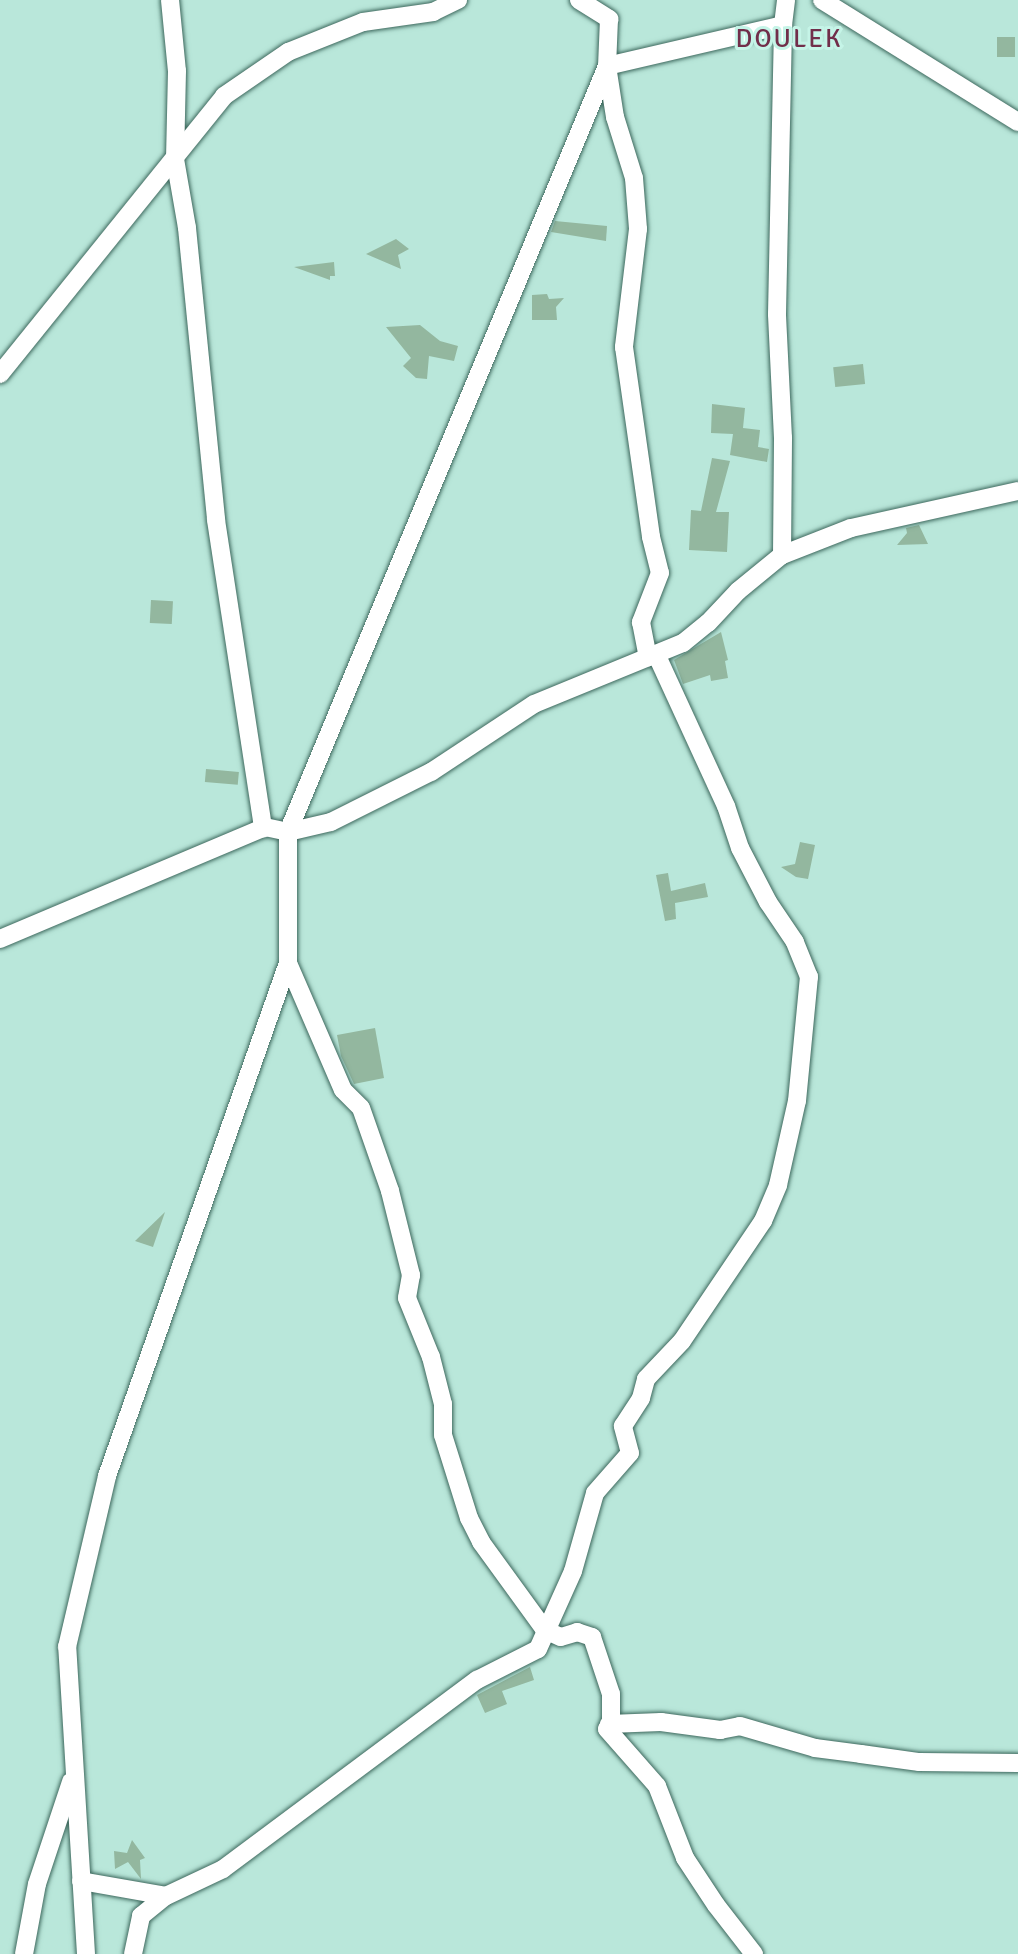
<!DOCTYPE html>
<html>
<head>
<meta charset="utf-8">
<style>
	body { margin:0 }
	#map { position:relative; width:1018px; height:1954px; overflow:hidden; background:#b9e7da; font-family:Signika,sans-serif }
	div>[style] { position:absolute }
	[style*='--x'] { left:calc(var(--x)*1px); top:calc(var(--y)*1px); width:calc(var(--w)*1px); rotate:calc(var(--a)*1deg) }
	.building>* { inset:0; background:#93b79f; transform-origin:0 0 }
	.roads { filter:drop-shadow(0 0 2px #3d685d) drop-shadow(0 0 2px #3d685d) }
	.minor>* { height:18px; margin:-9px; padding:0 9px; transform-origin:9px; border-radius:9px; background:#fff }
	span { translate:-50% -50%; white-space:nowrap; text-align:center; line-height:1.15; -webkit-text-stroke:6px #c5f4e7; paint-order:stroke }
	.quarter-label { font-size:26px; color:#712e4a; letter-spacing:2px }
</style>
</head>
<body>
<div id="map">
	<div class="building">
		<div style="left:997px;top:37px;width:18px;height:20px"></div>
		<div style="clip-path:polygon(555px 221px,607px 226px,606px 241px,551px 232px)"></div>
		<div style="clip-path:polygon(396px 239px,409px 249px,398px 255px,401px 269px,366px 254px)"></div>
		<div style="clip-path:polygon(334px 262px,335px 276px,330px 276px,330px 280px,294px 267px)"></div>
		<div style="clip-path:polygon(547px 294px,549px 299px,564px 298px,556px 307px,557px 320px,532px 320px,532px 295px)"></div>
		<div style="clip-path:polygon(420px 325px,440px 341px,458px 346px,454px 361px,429px 356px,427px 379px,416px 378px,403px 366px,411px 358px,386px 327px)"></div>
		<div style="left:863px;top:364px;width:20px;height:30px;rotate:84deg"></div>
		<div style="clip-path:polygon(712px 404px,745px 408px,743px 428px,760px 430px,758px 447px,769px 449px,767px 462px,730px 455px,733px 434px,711px 433px)"></div>
		<div style="clip-path:polygon(712px 458px,730px 461px,716px 512px,729px 512px,727px 552px,689px 550px,691px 510px,701px 511px)"></div>
		<div style="clip-path:polygon(919px 525px,928px 544px,897px 545px,907px 533px,906px 528px)"></div>
		<div style="left:151px;top:600px;width:22px;height:23px;rotate:3deg"></div>
		<div style="clip-path:polygon(721px 632px,728px 660px,725px 661px,728px 678px,711px 681px,710px 675px,683px 684px,674px 660px)"></div>
		<div style="left:206px;top:769px;width:33px;height:13px;rotate:5deg"></div>
		<div style="clip-path:polygon(800px 842px,815px 845px,808px 879px,796px 877px,781px 867px,795px 864px)"></div>
		<div style="clip-path:polygon(668px 873px,671px 891px,705px 883px,708px 897px,675px 903px,676px 919px,665px 921px,656px 875px)"></div>
		<div style="clip-path:polygon(375px 1028px,384px 1078px,354px 1084px,341px 1056px,337px 1035px)"></div>
		<div style="clip-path:polygon(165px 1212px,153px 1247px,135px 1241px)"></div>
		<div style="clip-path:polygon(530px 1667px,534px 1680px,502px 1691px,507px 1704px,485px 1713px,477px 1695px)"></div>
		<div style="clip-path:polygon(132px 1840px,145px 1858px,140px 1860px,141px 1879px,128px 1862px,115px 1869px,114px 1851px,127px 1853px)"></div>
	</div>
	<div class="roads">
		<div class="minor">
			<div style="--x:170;--y:0;--w:71;--a:84.4"></div>
			<div style="--x:177;--y:71;--w:88;--a:91.3"></div>
			<div style="--x:175;--y:159;--w:70;--a:80.1"></div>
			<div style="--x:187;--y:228;--w:293;--a:84.3"></div>
			<div style="--x:216;--y:520;--w:312;--a:81.3"></div>
			<div style="--x:579;--y:0;--w:36;--a:32"></div>
			<div style="--x:609;--y:19;--w:47;--a:92.4"></div>
			<div style="--x:607;--y:66;--w:52;--a:81.1"></div>
			<div style="--x:615;--y:117;--w:64;--a:72.7"></div>
			<div style="--x:634;--y:178;--w:51;--a:85.5"></div>
			<div style="--x:638;--y:229;--w:119;--a:96.8"></div>
			<div style="--x:624;--y:347;--w:192;--a:81.9"></div>
			<div style="--x:651;--y:537;--w:37;--a:76"></div>
			<div style="--x:660;--y:573;--w:53;--a:111.2"></div>
			<div style="--x:641;--y:622;--w:36;--a:79"></div>
			<div style="--x:822;--y:0;--w:231;--a:31.9"></div>
			<div style="--x:0;--y:374;--w:357;--a:-51.1"></div>
			<div style="--x:224;--y:96;--w:78;--a:-34.5"></div>
			<div style="--x:288;--y:52;--w:81;--a:-21.8"></div>
			<div style="--x:363;--y:22;--w:71;--a:-8.1"></div>
			<div style="--x:433;--y:12;--w:28;--a:-26"></div>
			<div style="--x:782;--y:555;--w:117;--a:-89.5"></div>
			<div style="--x:783;--y:438;--w:124;--a:-92.8"></div>
			<div style="--x:777;--y:314;--w:289;--a:-88.8"></div>
			<div style="--x:0;--y:939;--w:288;--a:-22.9"></div>
			<div style="--x:265;--y:827;--w:24;--a:12"></div>
			<div style="--x:288;--y:832;--w:44;--a:-13.1"></div>
			<div style="--x:331;--y:822;--w:112;--a:-26.6"></div>
			<div style="--x:431;--y:772;--w:123;--a:-33.4"></div>
			<div style="--x:534;--y:704;--w:161;--a:-22.3"></div>
			<div style="--x:683;--y:643;--w:32;--a:-39"></div>
			<div style="--x:708;--y:623;--w:44;--a:-46.8"></div>
			<div style="--x:738;--y:591;--w:57;--a:-39.3"></div>
			<div style="--x:782;--y:555;--w:74;--a:-21.4"></div>
			<div style="--x:851;--y:528;--w:171;--a:-12.5"></div>
			<div style="--x:288;--y:963;--w:138;--a:66.6"></div>
			<div style="--x:343;--y:1090;--w:25;--a:45"></div>
			<div style="--x:361;--y:1108;--w:88;--a:70.7"></div>
			<div style="--x:390;--y:1191;--w:87;--a:76"></div>
			<div style="--x:411;--y:1275;--w:23;--a:100"></div>
			<div style="--x:407;--y:1298;--w:64;--a:67.9"></div>
			<div style="--x:431;--y:1357;--w:49;--a:75.7"></div>
			<div style="--x:443;--y:1404;--w:31;--a:90"></div>
			<div style="--x:443;--y:1435;--w:87;--a:72.6"></div>
			<div style="--x:469;--y:1518;--w:27;--a:63"></div>
			<div style="--x:481;--y:1542;--w:109;--a:54"></div>
			<div style="--x:545;--y:1630;--w:17;--a:24"></div>
			<div style="--x:561;--y:1637;--w:17;--a:-17"></div>
			<div style="--x:577;--y:1632;--w:16;--a:18"></div>
			<div style="--x:592;--y:1637;--w:60;--a:71.6"></div>
			<div style="--x:611;--y:1694;--w:28;--a:90"></div>
			<div style="--x:611;--y:1722;--w:8;--a:120"></div>
			<div style="--x:607;--y:1729;--w:76;--a:48.7"></div>
			<div style="--x:657;--y:1786;--w:77;--a:68.7"></div>
			<div style="--x:685;--y:1858;--w:56;--a:56.6"></div>
			<div style="--x:716;--y:1905;--w:62;--a:52.2"></div>
			<div style="--x:609;--y:1724;--w:52;--a:-2.2"></div>
			<div style="--x:661;--y:1722;--w:60;--a:7.7"></div>
			<div style="--x:720;--y:1730;--w:20;--a:-11"></div>
			<div style="--x:740;--y:1726;--w:78;--a:16.3"></div>
			<div style="--x:815;--y:1748;--w:46;--a:7.4"></div>
			<div style="--x:861;--y:1754;--w:59;--a:7.9"></div>
			<div style="--x:919;--y:1762;--w:99;--a:0.6"></div>
			<div style="--x:81;--y:1881;--w:86;--a:10"></div>
			<div style="--x:166;--y:1896;--w:63;--a:-25.3"></div>
			<div style="--x:223;--y:1869;--w:317;--a:-36.7"></div>
			<div style="--x:477;--y:1680;--w:68;--a:-26.9"></div>
			<div style="--x:538;--y:1649;--w:85;--a:-65.8"></div>
			<div style="--x:573;--y:1571;--w:81;--a:-74.2"></div>
			<div style="--x:595;--y:1493;--w:53;--a:-48.8"></div>
			<div style="--x:630;--y:1453;--w:28;--a:-105"></div>
			<div style="--x:623;--y:1426;--w:33;--a:-57"></div>
			<div style="--x:641;--y:1398;--w:20;--a:-75"></div>
			<div style="--x:646;--y:1379;--w:52;--a:-46.5"></div>
			<div style="--x:682;--y:1341;--w:145;--a:-56"></div>
			<div style="--x:763;--y:1221;--w:39;--a:-67"></div>
			<div style="--x:778;--y:1185;--w:86;--a:-77.3"></div>
			<div style="--x:797;--y:1101;--w:125;--a:-84.5"></div>
			<div style="--x:809;--y:977;--w:38;--a:-112"></div>
			<div style="--x:795;--y:942;--w:48;--a:-124"></div>
			<div style="--x:768;--y:902;--w:61;--a:-117.4"></div>
			<div style="--x:740;--y:848;--w:44;--a:-108.4"></div>
			<div style="--x:726;--y:806;--w:167;--a:-114.7"></div>
			<div style="--x:24;--y:1954;--w:71;--a:-79.5"></div>
			<div style="--x:37;--y:1884;--w:108;--a:-71.6"></div>
			<div style="--x:86;--y:1954;--w:308;--a:-93.5"></div>
			<div style="--x:67;--y:1647;--w:176;--a:-76.8"></div>
			<div style="--x:107;--y:1476;--w:544;--a:-70.57"></div>
			<div style="--x:288;--y:963;--w:131;--a:-90"></div>
			<div style="--x:288;--y:832;--w:830;--a:-67.39"></div>
			<div style="--x:607;--y:66;--w:181;--a:-13.1"></div>
			<div style="--x:783;--y:25;--w:25;--a:-83"></div>
			<div style="--x:133;--y:1954;--w:39;--a:-78"></div>
			<div style="--x:141;--y:1916;--w:32;--a:-39"></div>
		</div>
	</div>
	<div class="quarter-label">
		<span style="left:789px;top:40px">DOULEK</span>
	</div>
</div>
</body>
</html>
